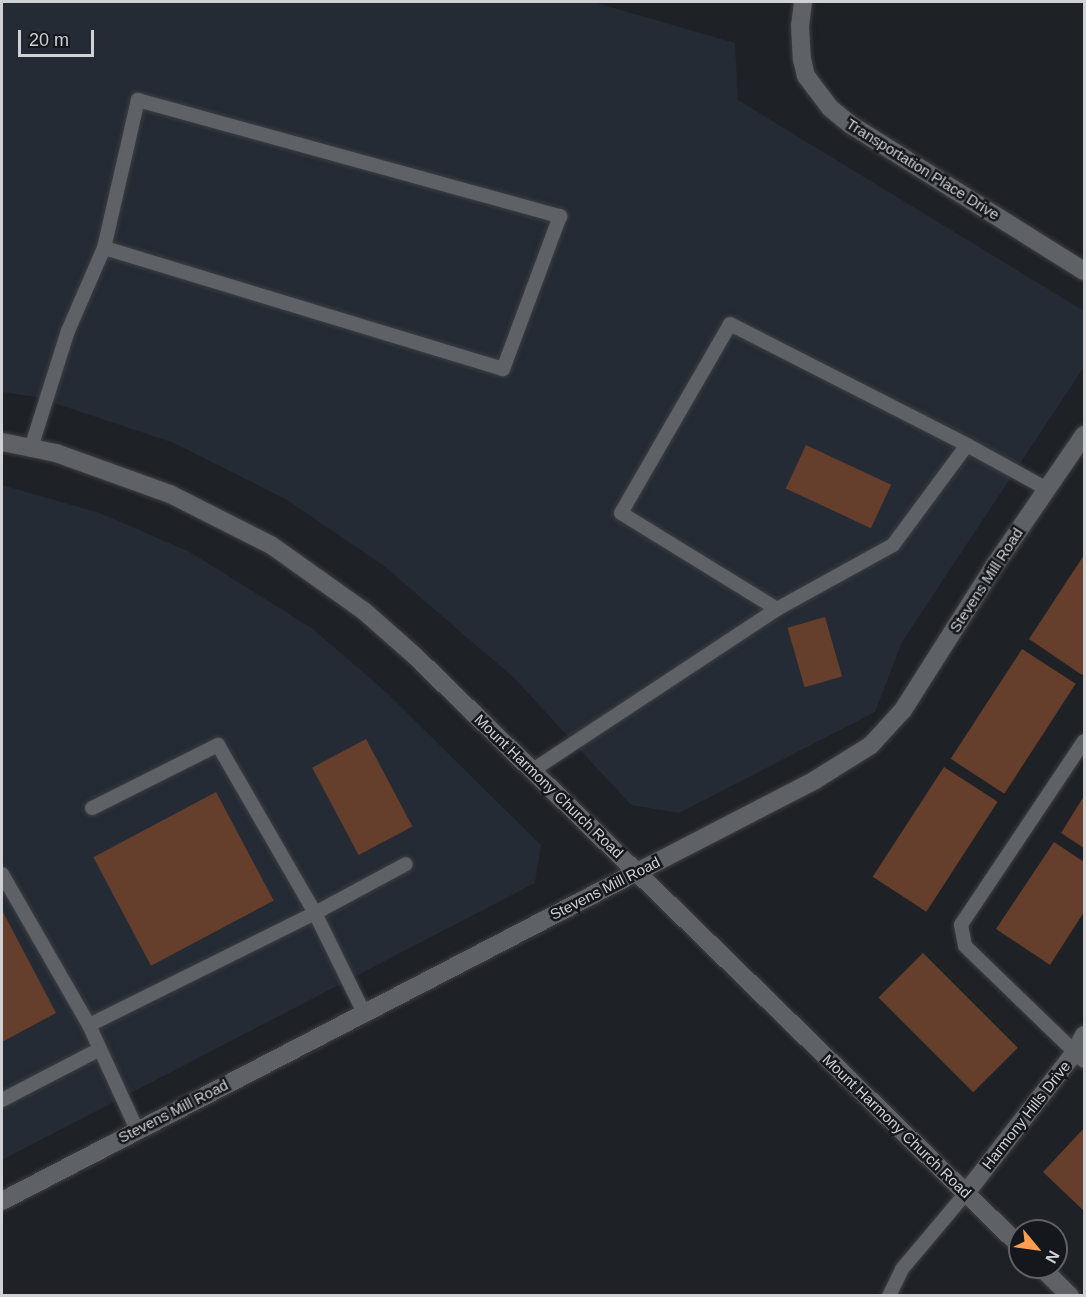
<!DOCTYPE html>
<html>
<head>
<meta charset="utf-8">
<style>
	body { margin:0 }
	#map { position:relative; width:1086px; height:1297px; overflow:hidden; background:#1e2125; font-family:Arial,sans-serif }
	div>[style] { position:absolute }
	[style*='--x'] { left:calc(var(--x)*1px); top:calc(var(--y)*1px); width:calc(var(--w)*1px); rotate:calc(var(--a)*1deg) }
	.built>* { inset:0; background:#242b34 }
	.building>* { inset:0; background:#653e2c; transform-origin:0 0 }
	.roads { filter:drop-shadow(0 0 2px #3c3e41) drop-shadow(0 0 2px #3c3e41) }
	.lane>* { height:14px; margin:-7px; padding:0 7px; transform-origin:7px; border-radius:7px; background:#5e6266 }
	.street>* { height:18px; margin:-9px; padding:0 9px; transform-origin:9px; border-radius:9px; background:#5e6266 }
	.secondary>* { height:18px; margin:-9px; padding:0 9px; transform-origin:9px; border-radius:9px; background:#5e6266 }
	span { translate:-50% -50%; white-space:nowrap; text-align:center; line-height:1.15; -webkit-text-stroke:5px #14171b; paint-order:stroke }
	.street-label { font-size:15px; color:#cfd1d4 }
	.frame { position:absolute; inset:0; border:3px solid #cfd1d4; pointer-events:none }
	.north { position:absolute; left:1008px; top:1219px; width:60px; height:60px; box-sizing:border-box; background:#14171b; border:2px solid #5f6165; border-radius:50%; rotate:119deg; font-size:16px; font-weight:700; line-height:24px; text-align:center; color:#cfd1d4 }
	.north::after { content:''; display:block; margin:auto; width:21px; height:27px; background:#fb9e50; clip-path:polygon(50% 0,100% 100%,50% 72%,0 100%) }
	.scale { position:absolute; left:18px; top:30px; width:76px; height:27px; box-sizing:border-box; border:3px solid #cfd1d4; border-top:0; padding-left:8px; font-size:18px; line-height:21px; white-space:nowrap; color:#cfd1d4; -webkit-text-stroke:4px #14171b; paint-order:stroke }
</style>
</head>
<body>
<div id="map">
	<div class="built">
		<div style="clip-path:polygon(2px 2px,593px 2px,735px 43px,738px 100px,1084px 311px,1084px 367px,902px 642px,875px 712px,679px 813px,631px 805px,514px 678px,384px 566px,287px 500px,174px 443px,36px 397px,2px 392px)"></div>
		<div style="clip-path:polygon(2px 485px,100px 513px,190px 552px,313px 629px,387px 693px,541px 845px,535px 883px,2px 1160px)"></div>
	</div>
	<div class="building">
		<div style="left:806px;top:445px;width:94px;height:48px;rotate:25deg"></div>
		<div style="clip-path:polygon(1084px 555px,1084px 672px,1082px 675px,1029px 639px)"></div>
		<div style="left:825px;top:617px;width:62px;height:39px;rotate:74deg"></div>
		<div style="left:1022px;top:649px;width:64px;height:131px;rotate:33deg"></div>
		<div style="left:366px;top:739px;width:99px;height:61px;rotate:62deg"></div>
		<div style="left:944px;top:767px;width:64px;height:131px;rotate:33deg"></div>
		<div style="left:216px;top:792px;width:123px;height:139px;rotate:62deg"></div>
		<div style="clip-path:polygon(1084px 796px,1084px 848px,1061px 833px)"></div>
		<div style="clip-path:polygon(1054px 842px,1084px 862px,1084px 912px,1050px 965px,996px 929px)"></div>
		<div style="clip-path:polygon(2px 910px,56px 1013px,2px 1042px)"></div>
		<div style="left:923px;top:953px;width:134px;height:63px;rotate:45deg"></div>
		<div style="clip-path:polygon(1084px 1128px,1084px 1211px,1043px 1172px)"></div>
	</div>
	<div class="roads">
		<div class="lane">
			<div style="--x:31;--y:448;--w:123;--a:-72.5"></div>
			<div style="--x:68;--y:331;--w:90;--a:-66.6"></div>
			<div style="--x:104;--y:248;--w:152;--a:-77.1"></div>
			<div style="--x:138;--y:100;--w:438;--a:15.4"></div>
			<div style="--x:560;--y:216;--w:163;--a:110.4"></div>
			<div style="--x:503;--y:369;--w:417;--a:-163.1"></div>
			<div style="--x:777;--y:609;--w:183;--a:-148.4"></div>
			<div style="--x:621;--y:513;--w:218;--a:-60"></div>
			<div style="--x:730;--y:324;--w:266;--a:27"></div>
			<div style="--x:1084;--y:741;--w:221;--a:123.8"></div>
			<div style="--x:961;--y:925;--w:21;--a:79"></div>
			<div style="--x:965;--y:946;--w:165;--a:44"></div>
			<div style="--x:533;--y:770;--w:292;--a:-33.4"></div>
			<div style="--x:777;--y:609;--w:132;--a:-28.9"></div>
			<div style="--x:893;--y:545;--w:124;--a:-53.5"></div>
			<div style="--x:967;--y:445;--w:91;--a:28.8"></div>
			<div style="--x:92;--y:808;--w:141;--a:-26.6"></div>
			<div style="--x:218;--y:745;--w:194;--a:60"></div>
			<div style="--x:315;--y:913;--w:252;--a:153.6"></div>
			<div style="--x:89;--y:1025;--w:115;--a:65.4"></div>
			<div style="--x:2;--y:874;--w:174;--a:60.1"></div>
			<div style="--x:364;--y:1013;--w:111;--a:-116.1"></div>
			<div style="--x:315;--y:913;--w:103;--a:-28.3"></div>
			<div style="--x:2;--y:1100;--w:110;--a:-27.5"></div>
			<div style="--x:889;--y:1296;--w:30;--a:-64"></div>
			<div style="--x:902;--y:1269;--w:99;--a:-49.9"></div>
		</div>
		<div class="street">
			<div style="--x:803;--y:2;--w:23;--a:97"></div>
			<div style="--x:800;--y:25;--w:34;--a:87"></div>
			<div style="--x:802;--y:59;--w:17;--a:77"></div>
			<div style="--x:806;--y:76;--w:40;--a:53"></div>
			<div style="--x:830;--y:108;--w:27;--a:39"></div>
			<div style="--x:851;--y:125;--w:275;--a:32.1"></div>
			<div style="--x:637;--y:872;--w:200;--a:-27.3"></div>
			<div style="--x:815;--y:780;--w:66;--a:-32"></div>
			<div style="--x:871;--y:745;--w:47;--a:-47.6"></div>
			<div style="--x:903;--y:710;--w:172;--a:-57.6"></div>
			<div style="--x:995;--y:565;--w:158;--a:-55.6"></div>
			<div style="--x:966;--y:1193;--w:178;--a:-52.3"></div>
			<div style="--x:1075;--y:1052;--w:19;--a:-62"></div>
		</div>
		<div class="secondary">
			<div style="--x:2;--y:442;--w:55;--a:11.5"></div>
			<div style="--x:56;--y:453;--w:121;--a:19.8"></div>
			<div style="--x:170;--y:494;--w:113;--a:26.8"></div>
			<div style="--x:271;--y:545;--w:114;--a:35.4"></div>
			<div style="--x:364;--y:611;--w:68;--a:41.4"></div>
			<div style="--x:415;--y:656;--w:845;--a:44.28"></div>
			<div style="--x:2;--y:1201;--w:715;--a:-27.39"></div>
			<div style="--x:1041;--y:1267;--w:41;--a:45"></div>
		</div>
	</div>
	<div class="street-label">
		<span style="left:923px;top:169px;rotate:32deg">Transportation Place Drive</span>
		<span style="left:986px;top:580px;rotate:-57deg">Stevens Mill Road</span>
		<span style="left:549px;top:786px;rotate:44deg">Mount Harmony Church Road</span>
		<span style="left:605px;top:888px;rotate:-27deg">Stevens Mill Road</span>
		<span style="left:173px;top:1111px;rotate:-27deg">Stevens Mill Road</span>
		<span style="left:1026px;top:1115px;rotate:-52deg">Harmony Hills Drive</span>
		<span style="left:897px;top:1126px;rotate:44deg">Mount Harmony Church Road</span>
	</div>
	<div class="frame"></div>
	<div class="north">N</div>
	<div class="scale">20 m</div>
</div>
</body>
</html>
